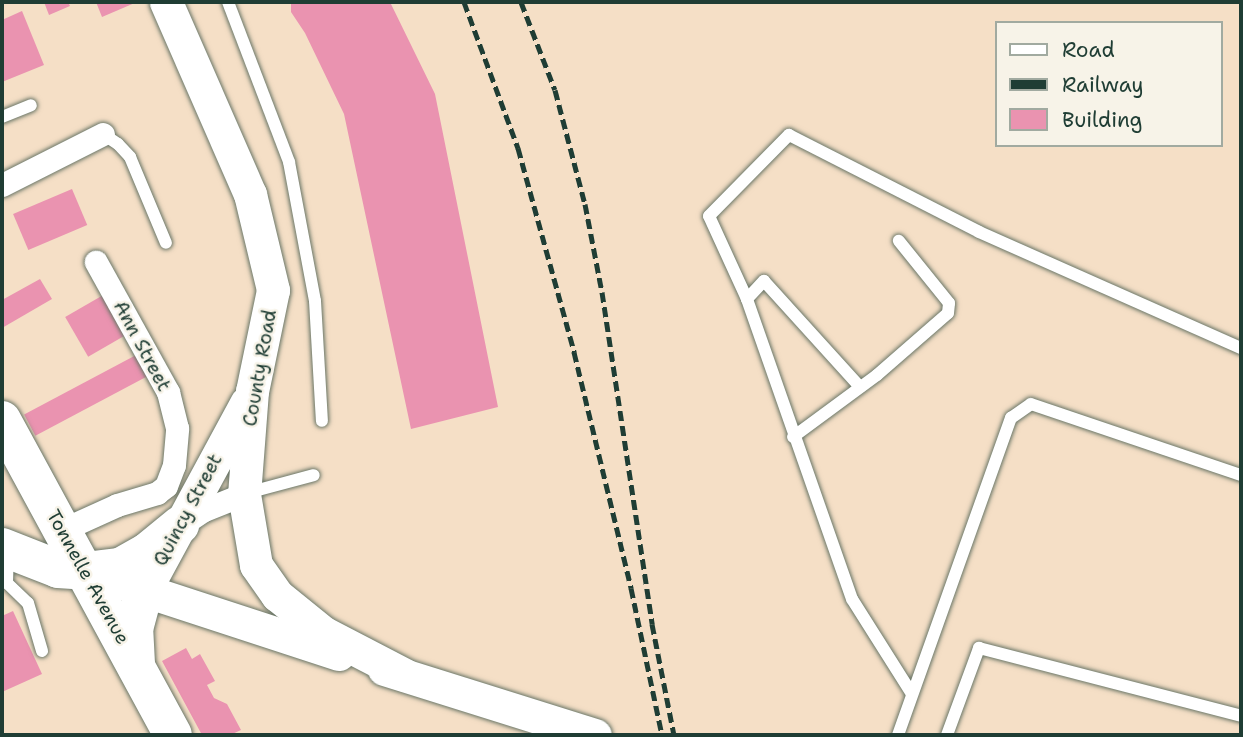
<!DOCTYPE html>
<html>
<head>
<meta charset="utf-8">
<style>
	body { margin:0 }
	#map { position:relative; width:1243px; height:737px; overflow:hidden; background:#f5dfc6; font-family:"Shantell Sans",sans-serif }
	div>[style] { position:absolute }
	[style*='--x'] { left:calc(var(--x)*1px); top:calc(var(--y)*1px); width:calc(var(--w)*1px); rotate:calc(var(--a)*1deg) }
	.building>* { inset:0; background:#ea93b0; transform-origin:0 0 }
	.roads { filter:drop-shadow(0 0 2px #6a7667) drop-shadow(0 0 2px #6a7667) }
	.service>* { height:12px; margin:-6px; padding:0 6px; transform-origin:6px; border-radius:6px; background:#fff }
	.minor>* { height:23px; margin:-11.5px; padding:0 11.5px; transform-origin:11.5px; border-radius:11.5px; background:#fff }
	.secondary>* { height:33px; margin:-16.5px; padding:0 16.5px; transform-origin:16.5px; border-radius:16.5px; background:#fff }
	.trunk>* { height:38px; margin:-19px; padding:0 19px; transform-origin:19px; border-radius:19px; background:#fff }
	.rail>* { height:5px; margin-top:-2.5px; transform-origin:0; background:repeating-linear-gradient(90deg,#1f3d34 0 10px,transparent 0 15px) }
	span { translate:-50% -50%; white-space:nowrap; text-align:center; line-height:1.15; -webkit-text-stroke:5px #f7f3e8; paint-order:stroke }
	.street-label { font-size:19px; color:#1f3d34 }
	.frame { position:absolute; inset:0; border:4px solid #1f3d34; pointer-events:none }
	.legend { position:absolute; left:995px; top:21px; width:228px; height:126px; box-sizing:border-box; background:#f7f3e8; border:2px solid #a1aaa0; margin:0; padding:9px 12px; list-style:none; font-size:21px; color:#1f3d34 }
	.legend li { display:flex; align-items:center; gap:14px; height:35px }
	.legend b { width:35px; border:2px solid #a1aaa0 }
</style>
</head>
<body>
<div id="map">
	<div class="building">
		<div style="clip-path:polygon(44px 2px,68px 2px,70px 6px,49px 15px)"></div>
		<div style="clip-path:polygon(96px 2px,137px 2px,102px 17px)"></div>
		<div style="clip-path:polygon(291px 2px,390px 2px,435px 94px,498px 407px,411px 429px,344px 114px,305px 33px,291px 12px)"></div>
		<div style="clip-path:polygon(22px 11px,44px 65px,2px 82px,2px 20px)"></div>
		<div style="left:72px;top:189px;width:39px;height:64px;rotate:67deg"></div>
		<div style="clip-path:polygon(40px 279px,52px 299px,2px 328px,2px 300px)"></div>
		<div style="left:105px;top:294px;width:46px;height:46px;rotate:60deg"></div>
		<div style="left:138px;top:354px;width:24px;height:129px;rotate:62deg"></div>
		<div style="clip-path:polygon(13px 611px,42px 674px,2px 692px,2px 616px)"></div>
		<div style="clip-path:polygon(186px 648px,192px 659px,200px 654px,215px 681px,207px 685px,214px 698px,227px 704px,241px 730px,230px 735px,202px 735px,162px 661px)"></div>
	</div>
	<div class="roads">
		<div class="service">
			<div style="--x:228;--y:2;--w:171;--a:69.1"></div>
			<div style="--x:289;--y:162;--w:141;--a:79.4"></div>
			<div style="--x:315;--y:301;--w:120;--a:86.7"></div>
			<div style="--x:2;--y:117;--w:31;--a:-22"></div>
			<div style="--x:103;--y:134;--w:18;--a:34"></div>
			<div style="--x:118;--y:144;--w:18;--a:47"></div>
			<div style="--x:130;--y:157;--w:93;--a:67.3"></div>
			<div style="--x:747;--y:299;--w:25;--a:-47"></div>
			<div style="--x:764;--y:281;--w:143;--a:47.8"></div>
			<div style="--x:793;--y:437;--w:104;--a:-36.4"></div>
			<div style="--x:877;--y:375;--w:94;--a:-41.1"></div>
			<div style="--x:948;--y:313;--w:10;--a:-84"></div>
			<div style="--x:949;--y:303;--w:80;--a:-128.9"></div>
			<div style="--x:247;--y:493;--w:69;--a:-15"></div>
			<div style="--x:8;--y:553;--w:30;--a:92"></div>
			<div style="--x:7;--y:583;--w:29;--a:44"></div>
			<div style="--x:28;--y:603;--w:50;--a:73.7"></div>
			<div style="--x:912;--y:694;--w:112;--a:-122.3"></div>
			<div style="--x:852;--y:599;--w:318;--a:-109.3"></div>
			<div style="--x:747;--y:299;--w:91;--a:-114.6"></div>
			<div style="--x:709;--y:216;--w:114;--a:-45.4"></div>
			<div style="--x:789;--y:135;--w:213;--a:27"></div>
			<div style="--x:979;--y:232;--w:287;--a:23.9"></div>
			<div style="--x:898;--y:735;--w:337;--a:-70.4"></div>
			<div style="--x:1011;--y:418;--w:24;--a:-35"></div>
			<div style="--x:1031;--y:404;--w:222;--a:18.7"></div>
			<div style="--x:947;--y:735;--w:93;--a:-69.8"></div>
			<div style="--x:979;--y:648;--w:271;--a:14.5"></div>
		</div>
		<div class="minor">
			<div style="--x:2;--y:185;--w:113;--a:-26.8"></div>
			<div style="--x:183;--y:524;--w:25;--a:-34"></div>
			<div style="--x:204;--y:510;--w:43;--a:-21.8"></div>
			<div style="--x:62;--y:530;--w:60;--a:-24.4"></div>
			<div style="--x:117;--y:505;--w:42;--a:-16.7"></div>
			<div style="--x:157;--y:493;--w:11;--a:-38"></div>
			<div style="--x:166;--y:486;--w:22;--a:-69"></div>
			<div style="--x:174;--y:465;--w:37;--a:-85"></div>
			<div style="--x:177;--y:428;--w:37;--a:-104"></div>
			<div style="--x:168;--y:392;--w:149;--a:-119"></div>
		</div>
		<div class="secondary">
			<div style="--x:166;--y:2;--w:210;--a:66.4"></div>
			<div style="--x:250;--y:194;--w:99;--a:76.5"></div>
			<div style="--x:273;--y:290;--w:103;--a:101.7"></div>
			<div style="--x:252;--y:391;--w:103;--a:94.4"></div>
			<div style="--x:244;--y:494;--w:72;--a:80.4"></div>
			<div style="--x:256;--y:565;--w:37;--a:55"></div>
			<div style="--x:277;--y:595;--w:60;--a:39"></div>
			<div style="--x:324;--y:633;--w:91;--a:27.4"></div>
			<div style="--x:85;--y:571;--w:267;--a:18.1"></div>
			<div style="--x:144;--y:592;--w:215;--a:-61.6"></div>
			<div style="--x:384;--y:669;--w:221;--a:17.4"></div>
		</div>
		<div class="trunk">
			<div style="--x:2;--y:420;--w:358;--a:61.5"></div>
			<div style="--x:2;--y:547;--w:60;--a:21.4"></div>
			<div style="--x:58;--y:569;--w:27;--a:4"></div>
			<div style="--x:85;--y:571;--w:35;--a:-7"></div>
			<div style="--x:120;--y:567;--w:31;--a:-29"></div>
			<div style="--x:147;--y:552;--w:43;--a:-39.3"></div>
			<div style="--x:136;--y:664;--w:35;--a:-93"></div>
			<div style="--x:134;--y:629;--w:38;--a:-75"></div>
		</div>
	</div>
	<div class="rail">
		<div style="--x:464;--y:2;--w:156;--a:69.7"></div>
		<div style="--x:518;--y:148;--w:212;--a:74.6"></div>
		<div style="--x:574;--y:352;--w:243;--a:76.4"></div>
		<div style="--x:631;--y:588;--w:150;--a:78.1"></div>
		<div style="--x:521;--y:2;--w:94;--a:68.9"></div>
		<div style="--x:555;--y:90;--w:118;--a:75.3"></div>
		<div style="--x:585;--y:204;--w:90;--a:79.1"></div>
		<div style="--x:602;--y:292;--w:336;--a:81.4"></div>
		<div style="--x:652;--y:624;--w:113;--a:78.8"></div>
	</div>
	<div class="street-label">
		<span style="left:142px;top:346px;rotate:62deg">Ann Street</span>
		<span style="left:260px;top:368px;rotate:-80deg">County Road</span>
		<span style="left:188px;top:510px;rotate:-62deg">Quincy Street</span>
		<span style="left:88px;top:577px;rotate:61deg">Tonnelle Avenue</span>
	</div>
	<div class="frame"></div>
	<ul class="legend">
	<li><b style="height:9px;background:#fff"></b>Road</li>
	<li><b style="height:9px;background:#1f3d34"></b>Railway</li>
	<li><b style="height:19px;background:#ea93b0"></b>Building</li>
	</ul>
</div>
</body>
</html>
